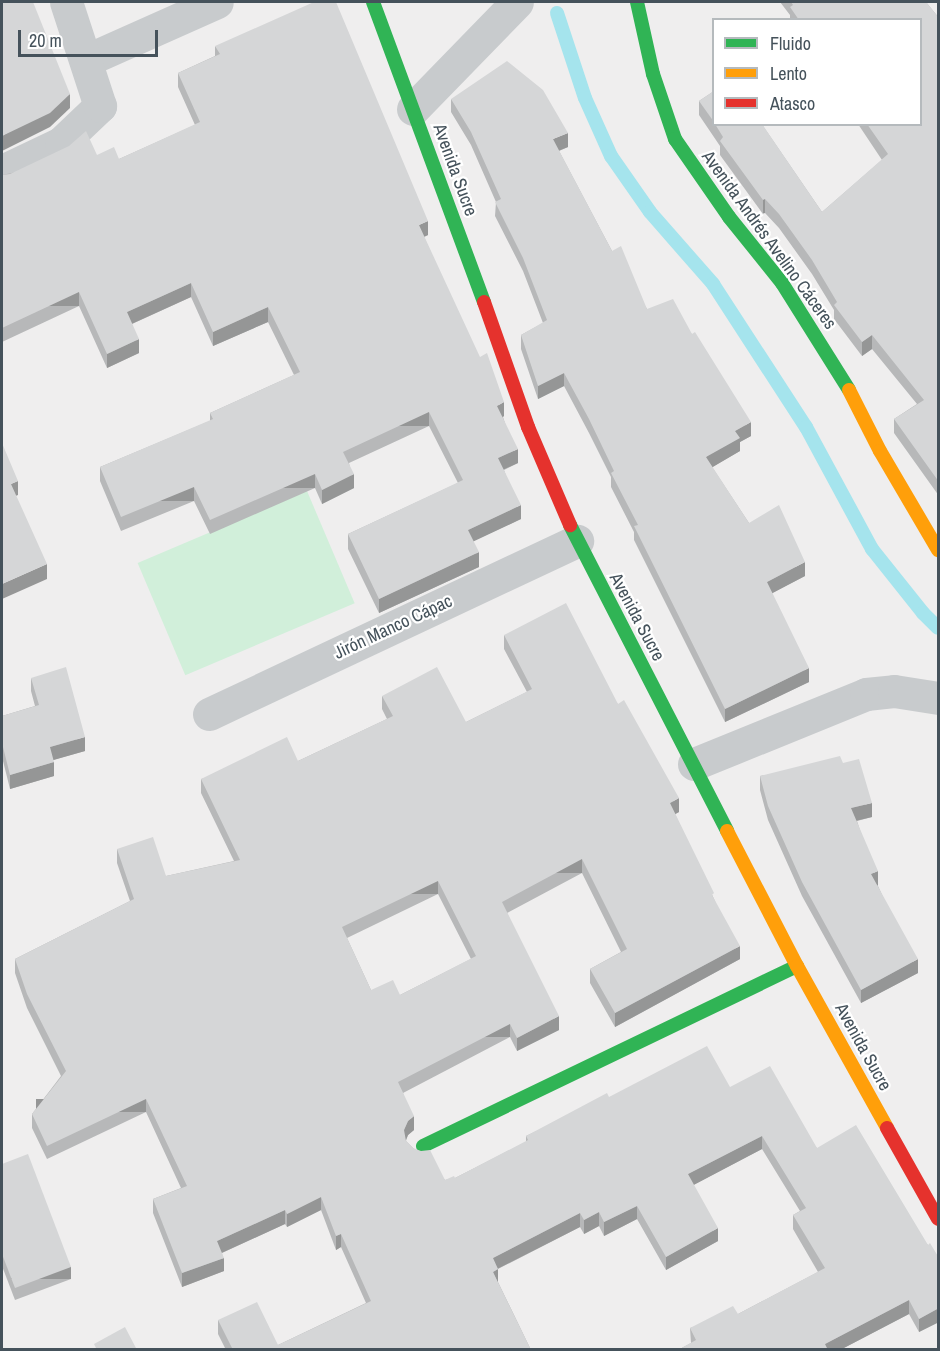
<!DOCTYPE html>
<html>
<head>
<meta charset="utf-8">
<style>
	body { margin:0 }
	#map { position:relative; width:940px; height:1351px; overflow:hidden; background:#efeeee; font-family:"Archivo Narrow",sans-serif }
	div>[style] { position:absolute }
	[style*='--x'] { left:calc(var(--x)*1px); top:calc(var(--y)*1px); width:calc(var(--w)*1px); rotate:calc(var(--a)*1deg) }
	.green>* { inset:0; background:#d1efda; transform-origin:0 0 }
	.stream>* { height:14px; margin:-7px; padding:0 7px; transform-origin:7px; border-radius:7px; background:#a5e4ed }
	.street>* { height:33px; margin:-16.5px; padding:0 16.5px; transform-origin:16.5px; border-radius:16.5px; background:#c8cbcd }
	.fast>* { height:14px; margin:-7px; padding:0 7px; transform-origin:7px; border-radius:7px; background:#30b455 }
	.slow>* { height:14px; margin:-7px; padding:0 7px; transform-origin:7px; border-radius:7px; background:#ff9f0a }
	.jam>* { height:14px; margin:-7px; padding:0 7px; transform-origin:7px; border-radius:7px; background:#e5322d }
	.wall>* { inset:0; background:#b7b8b9 }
	.shaded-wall>* { inset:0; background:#959696; transform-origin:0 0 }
	.building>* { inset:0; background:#d5d6d7 }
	span { translate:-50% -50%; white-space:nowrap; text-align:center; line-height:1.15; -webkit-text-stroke:4.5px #fff; paint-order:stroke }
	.street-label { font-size:18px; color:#45525b }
	.frame { position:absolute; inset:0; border:3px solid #45525b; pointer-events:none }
	.legend { position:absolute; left:712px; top:18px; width:210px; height:108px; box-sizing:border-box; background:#fff; border:2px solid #b5babd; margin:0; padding:8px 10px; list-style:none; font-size:18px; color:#45525b }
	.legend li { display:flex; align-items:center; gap:12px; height:30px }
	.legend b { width:30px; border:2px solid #b5babd }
	.scale { position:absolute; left:18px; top:30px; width:140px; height:27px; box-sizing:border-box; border:3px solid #45525b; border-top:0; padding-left:8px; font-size:18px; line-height:21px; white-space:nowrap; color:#45525b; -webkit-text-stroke:4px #fff; paint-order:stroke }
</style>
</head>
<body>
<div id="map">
	<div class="green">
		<div style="left:307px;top:491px;width:122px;height:184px;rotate:67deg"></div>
	</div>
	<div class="stream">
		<div style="--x:557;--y:13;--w:89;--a:71.8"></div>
		<div style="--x:585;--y:98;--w:64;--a:65.9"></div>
		<div style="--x:611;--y:156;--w:68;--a:55.1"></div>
		<div style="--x:650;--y:212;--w:96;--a:48.8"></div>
		<div style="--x:713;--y:284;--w:171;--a:57"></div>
		<div style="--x:806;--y:427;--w:139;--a:61.6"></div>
		<div style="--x:872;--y:549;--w:82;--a:51.4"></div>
		<div style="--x:923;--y:613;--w:21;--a:45"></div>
	</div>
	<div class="street">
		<div style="--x:87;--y:60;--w:142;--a:-24"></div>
		<div style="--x:413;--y:109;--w:149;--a:-45.8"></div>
		<div style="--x:2;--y:171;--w:65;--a:-25.4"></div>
		<div style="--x:61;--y:143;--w:54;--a:-43.5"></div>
		<div style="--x:100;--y:106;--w:109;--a:-108.1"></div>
		<div style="--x:209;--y:714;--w:407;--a:-25.2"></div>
		<div style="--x:694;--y:764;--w:186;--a:-22.1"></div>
		<div style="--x:866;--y:694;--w:28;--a:-6"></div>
		<div style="--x:894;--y:691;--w:45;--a:9"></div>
	</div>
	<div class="fast">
		<div style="--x:373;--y:2;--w:320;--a:69.7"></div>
		<div style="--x:637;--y:2;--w:74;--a:77.5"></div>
		<div style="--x:653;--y:74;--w:69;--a:71.3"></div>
		<div style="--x:675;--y:139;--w:95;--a:55.3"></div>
		<div style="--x:729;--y:217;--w:85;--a:51.2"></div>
		<div style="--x:782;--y:283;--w:126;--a:57.9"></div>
		<div style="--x:570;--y:525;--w:344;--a:62.8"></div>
		<div style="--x:423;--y:1146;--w:415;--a:-25.7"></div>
	</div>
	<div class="slow">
		<div style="--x:849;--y:390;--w:68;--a:63.1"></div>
		<div style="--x:880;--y:451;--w:115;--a:59.6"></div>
		<div style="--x:727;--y:831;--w:152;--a:62.6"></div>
		<div style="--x:797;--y:966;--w:185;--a:60.9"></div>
	</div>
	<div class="jam">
		<div style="--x:484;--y:302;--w:133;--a:70.6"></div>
		<div style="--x:528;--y:427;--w:107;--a:66.8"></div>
		<div style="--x:887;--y:1128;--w:104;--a:60.7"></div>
	</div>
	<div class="wall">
		<div style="clip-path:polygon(780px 2px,926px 2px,939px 18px,939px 496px,894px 433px,894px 419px,917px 404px,872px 349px,862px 356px,834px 319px,834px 310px,812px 274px,779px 228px,765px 213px,763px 214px,720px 155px,720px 146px,699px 115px,699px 101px,714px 91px,714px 124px,766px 124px,763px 126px,822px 212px,882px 160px,858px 124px,921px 124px,921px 20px,790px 20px,790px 15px)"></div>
		<div style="clip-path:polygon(215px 46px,428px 235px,424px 237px,504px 416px,503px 417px,518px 463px,504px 470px,521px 519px,473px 541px,479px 567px,379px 613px,348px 549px,348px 534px,458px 483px,429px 426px,349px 463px,354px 488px,322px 504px,315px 488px,210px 534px,194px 501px,121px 531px,100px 481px,100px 467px,210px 421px,210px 413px,294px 375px,268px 322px,213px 346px,191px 297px,132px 324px,139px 353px,107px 368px,79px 306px,2px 342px,2px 175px,97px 155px,119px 159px,195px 125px,178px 87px,178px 73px,215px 56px)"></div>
		<div style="clip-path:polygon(451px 99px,568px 147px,559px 151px,612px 251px,647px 309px,692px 334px,751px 436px,740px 442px,740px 451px,712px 467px,749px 523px,805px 576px,772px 593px,809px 682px,725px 722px,634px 540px,634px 532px,611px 487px,611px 477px,589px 433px,564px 386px,538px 399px,521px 349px,521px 335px,543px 323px,523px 271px,495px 216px,496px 202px,471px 145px,451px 112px)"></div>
		<div style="clip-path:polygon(evenodd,504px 635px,618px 704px,679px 812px,675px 814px,714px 899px,740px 959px,615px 1027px,590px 983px,590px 969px,621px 952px,582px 873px,507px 913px,559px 1030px,517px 1051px,510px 1037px,403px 1093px,414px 1130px,408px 1135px,406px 1141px,445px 1180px,455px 1178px,526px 1142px,526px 1136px,609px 1097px,730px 1087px,817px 1148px,928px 1245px,939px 1258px,939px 1322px,919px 1332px,909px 1314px,840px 1350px,678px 1350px,691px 1343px,690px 1328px,738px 1314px,818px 1272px,793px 1229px,793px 1215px,800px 1211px,762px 1149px,693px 1185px,718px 1241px,666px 1270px,637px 1219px,604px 1236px,599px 1226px,584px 1234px,580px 1227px,498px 1269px,498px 1282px,531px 1350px,226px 1350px,218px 1334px,218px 1320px,278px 1345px,366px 1303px,341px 1247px,336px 1250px,321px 1210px,287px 1227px,285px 1224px,222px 1253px,224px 1271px,182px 1287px,153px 1213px,153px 1199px,181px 1188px,146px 1112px,47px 1159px,32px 1128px,32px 1114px,61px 1076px,27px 1008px,15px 973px,15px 959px,130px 901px,117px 863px,117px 849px,166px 876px,234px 861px,201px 793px,201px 779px,298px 761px,387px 719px,382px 709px,382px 696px,466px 722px,527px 692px,504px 649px,504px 635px,438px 894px,471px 959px,400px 995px,371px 990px,347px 938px,438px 894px)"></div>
		<div style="clip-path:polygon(31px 678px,85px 751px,53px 760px,54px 776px,10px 789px,2px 757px,2px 716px,35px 706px,31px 691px)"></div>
		<div style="clip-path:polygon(843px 763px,872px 817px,857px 821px,878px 885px,878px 886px,918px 973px,861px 1003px,802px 896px,768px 820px,760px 790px,760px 776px)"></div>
		<div style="clip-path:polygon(2px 1164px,71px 1279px,15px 1300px,2px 1266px)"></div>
	</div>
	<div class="shaded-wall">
		<div style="clip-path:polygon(70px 94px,70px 108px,50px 127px,2px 151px,2px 136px)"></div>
		<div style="clip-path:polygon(568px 133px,568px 147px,553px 153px,553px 139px)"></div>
		<div style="left:765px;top:199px;width:14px;height:2px;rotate:90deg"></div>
		<div style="clip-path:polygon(428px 221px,428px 235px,419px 239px,419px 225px)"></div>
		<div style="clip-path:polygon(191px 283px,191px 297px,127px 326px,127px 312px)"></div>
		<div style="left:79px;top:292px;width:14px;height:85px;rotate:90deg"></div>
		<div style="clip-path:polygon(268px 307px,268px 322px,213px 346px,213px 332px)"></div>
		<div style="clip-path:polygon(872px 335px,872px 349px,862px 356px,862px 342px)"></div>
		<div style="clip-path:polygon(139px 339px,139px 353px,107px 368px,107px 354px)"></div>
		<div style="clip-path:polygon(564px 373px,564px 386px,538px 399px,538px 386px)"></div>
		<div style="clip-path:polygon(504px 402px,504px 416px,497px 420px,497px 406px)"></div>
		<div style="left:429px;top:412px;width:14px;height:95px;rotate:90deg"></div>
		<div style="clip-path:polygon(751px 422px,751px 436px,740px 442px,740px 451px,706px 471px,706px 457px,735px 431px)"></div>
		<div style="clip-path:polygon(518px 449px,518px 463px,498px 472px,498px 458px)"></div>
		<div style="left:315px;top:474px;width:14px;height:115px;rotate:90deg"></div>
		<div style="clip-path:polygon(354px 474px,354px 488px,322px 504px,322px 490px)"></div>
		<div style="clip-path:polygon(18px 481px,18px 495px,11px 498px,11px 484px)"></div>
		<div style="left:194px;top:487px;width:14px;height:79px;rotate:90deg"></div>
		<div style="clip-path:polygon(521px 505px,521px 519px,468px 544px,468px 530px)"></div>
		<div style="clip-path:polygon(479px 552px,479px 567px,379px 613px,379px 599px)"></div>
		<div style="clip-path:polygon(805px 562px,805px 576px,767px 596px,767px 582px)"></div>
		<div style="clip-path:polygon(47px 564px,47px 579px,2px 599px,2px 584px)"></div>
		<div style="clip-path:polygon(809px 668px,809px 682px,725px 722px,725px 709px)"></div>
		<div style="clip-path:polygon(85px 737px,85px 751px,50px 761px,50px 747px)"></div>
		<div style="clip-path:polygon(54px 762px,54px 776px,10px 789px,10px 775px)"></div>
		<div style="clip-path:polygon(679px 798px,679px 812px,670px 817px,670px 803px)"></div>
		<div style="clip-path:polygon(872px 803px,872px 817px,851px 822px,851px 808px)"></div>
		<div style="left:582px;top:859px;width:14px;height:91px;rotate:90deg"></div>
		<div style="clip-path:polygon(878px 871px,878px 885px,871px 888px,871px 874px)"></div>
		<div style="left:438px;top:881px;width:13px;height:106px;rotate:90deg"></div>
		<div style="clip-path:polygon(740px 946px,740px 959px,615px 1027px,615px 1013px)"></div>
		<div style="clip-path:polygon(918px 959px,918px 973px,861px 1003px,861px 990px)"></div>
		<div style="clip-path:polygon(559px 1016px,559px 1030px,517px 1051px,517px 1038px)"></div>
		<div style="left:510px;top:1024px;width:13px;height:126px;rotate:90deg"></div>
		<div style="left:146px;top:1099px;width:13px;height:110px;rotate:90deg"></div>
		<div style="clip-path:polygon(414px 1116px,414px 1130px,408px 1135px,404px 1144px,404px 1130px,408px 1121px)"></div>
		<div style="clip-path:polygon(762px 1136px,762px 1149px,688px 1188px,688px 1174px)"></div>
		<div style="clip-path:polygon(321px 1197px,321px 1210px,287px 1227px,287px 1214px)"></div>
		<div style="clip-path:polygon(637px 1206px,637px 1219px,604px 1236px,604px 1222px)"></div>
		<div style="clip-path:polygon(285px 1210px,285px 1224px,217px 1255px,217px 1241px)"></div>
		<div style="clip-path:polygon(599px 1212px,599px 1226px,584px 1234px,584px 1220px)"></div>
		<div style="clip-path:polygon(580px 1213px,580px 1227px,493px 1271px,493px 1258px)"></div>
		<div style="clip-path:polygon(718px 1228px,718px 1241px,666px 1270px,666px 1257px)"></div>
		<div style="clip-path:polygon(341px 1234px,341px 1247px,336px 1250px,336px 1236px)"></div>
		<div style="clip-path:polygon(224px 1258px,224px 1271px,182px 1287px,182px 1273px)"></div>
		<div style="left:71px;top:1267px;width:12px;height:60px;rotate:90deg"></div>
		<div style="clip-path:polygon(498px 1269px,498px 1283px,493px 1272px)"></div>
		<div style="clip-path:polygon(909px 1300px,909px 1314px,840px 1350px,825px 1350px,825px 1344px)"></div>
		<div style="clip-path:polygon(939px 1308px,939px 1322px,919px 1332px,919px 1319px)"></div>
	</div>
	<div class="building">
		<div style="clip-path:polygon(2px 2px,33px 2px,70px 94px,50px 113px,2px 136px)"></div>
		<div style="clip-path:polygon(314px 2px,336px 2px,428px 221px,419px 225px,480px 357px,487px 353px,504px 402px,497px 406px,518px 449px,498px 458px,521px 505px,468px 530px,479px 552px,379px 599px,348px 534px,463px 480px,429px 412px,343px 452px,354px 474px,322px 490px,315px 474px,210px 520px,194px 487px,121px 517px,100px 467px,213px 419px,210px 413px,300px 372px,268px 307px,213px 332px,191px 283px,127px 312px,139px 339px,107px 354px,79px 292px,2px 328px,2px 212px,3px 211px,2px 207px,2px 175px,10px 174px,69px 146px,86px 131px,97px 155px,114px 147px,119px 159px,200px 122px,178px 73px,220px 54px,215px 46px)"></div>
		<div style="clip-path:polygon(791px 2px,926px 2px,939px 18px,939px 482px,894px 419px,924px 400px,872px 335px,862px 342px,834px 305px,837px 302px,812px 260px,779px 214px,765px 199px,763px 200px,720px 141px,723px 137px,715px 124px,762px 124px,822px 212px,888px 154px,867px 124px,921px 124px,921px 20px,799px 20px,790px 7px,793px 5px)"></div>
		<div style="clip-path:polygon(507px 61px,543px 90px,568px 133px,553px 139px,612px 251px,621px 246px,647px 309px,673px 299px,692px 334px,695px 332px,751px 422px,735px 431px,740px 438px,706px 457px,749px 523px,779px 505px,805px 562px,767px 582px,809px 668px,725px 709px,634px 526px,638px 525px,611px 473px,614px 471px,589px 419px,564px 373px,538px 386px,521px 335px,547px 320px,523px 258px,495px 202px,501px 199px,471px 132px,451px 99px)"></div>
		<div style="clip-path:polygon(714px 91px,714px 122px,699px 101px)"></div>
		<div style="clip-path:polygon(2px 443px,18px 481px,11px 484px,47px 564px,2px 584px)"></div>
		<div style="clip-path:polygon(evenodd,566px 603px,618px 704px,624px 700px,679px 798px,670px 803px,714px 893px,712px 895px,740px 946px,615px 1013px,590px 969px,627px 949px,582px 859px,502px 902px,559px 1016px,517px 1038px,510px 1024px,398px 1082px,414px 1116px,408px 1121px,404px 1130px,406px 1141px,413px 1148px,421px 1151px,430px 1150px,445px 1180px,454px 1176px,455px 1178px,528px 1140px,526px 1136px,607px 1093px,609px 1097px,707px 1046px,730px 1087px,770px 1066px,817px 1148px,856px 1125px,928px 1245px,930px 1243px,939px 1258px,939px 1308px,919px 1319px,909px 1300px,825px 1344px,828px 1350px,678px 1350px,696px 1340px,690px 1328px,733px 1306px,738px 1314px,825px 1268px,793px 1215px,806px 1208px,762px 1136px,688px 1174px,718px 1228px,666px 1257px,637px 1206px,604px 1222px,599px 1212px,584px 1220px,580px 1213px,493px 1258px,498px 1269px,493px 1272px,531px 1350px,233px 1350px,218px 1320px,257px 1302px,278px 1345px,371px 1301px,341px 1234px,336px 1236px,321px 1197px,287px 1214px,285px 1210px,217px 1241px,224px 1258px,182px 1273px,153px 1199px,187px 1186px,146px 1099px,47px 1146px,32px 1114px,66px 1071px,27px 994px,15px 959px,134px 899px,117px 849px,153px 837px,166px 876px,240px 860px,201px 779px,287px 737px,298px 761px,393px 716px,382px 696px,437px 667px,466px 722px,532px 689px,504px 635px,566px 603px,438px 881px,476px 956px,400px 995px,393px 980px,371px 990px,342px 927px,438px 881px)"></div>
		<div style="clip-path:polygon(66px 667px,85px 737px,50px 747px,54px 762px,10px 775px,2px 743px,2px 716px,39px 705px,31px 678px)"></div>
		<div style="clip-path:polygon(840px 756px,843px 763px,859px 759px,872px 803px,851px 808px,878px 871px,871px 874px,918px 959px,861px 990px,802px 882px,768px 806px,760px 776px)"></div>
		<div style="clip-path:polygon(28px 1154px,71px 1267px,15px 1288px,2px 1254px,2px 1164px)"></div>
		<div style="clip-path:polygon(125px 1327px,137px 1350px,97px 1350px,94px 1344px)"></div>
	</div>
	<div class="street-label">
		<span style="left:455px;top:170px;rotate:70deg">Avenida Sucre</span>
		<span style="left:769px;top:240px;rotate:54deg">Avenida Andrés Avelino Cáceres</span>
		<span style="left:637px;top:617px;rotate:62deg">Avenida Sucre</span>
		<span style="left:393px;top:627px;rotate:-25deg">Jirón Manco Cápac</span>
		<span style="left:863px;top:1047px;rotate:61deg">Avenida Sucre</span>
	</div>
	<div class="frame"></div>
	<ul class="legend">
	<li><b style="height:8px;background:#30b455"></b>Fluido</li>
	<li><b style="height:8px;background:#ff9f0a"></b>Lento</li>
	<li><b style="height:8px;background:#e5322d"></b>Atasco</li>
	</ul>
	<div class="scale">20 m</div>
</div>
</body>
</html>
